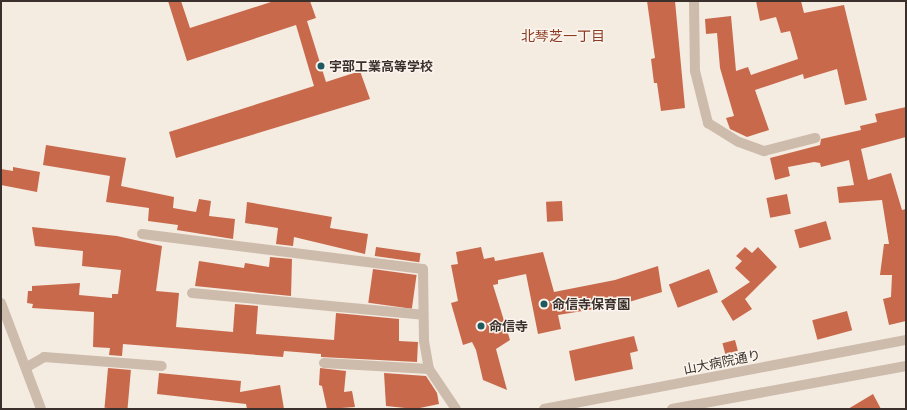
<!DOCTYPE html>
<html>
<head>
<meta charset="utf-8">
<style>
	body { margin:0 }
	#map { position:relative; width:907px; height:410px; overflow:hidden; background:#f4ebe1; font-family:"Exo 2","Noto Sans JP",sans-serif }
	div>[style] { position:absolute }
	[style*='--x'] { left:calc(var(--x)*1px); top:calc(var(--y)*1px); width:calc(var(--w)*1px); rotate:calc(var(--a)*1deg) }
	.building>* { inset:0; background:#c8694b; transform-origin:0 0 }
	.minor>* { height:10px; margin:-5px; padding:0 5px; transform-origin:5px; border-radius:5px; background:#cdbbac }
	.dots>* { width:11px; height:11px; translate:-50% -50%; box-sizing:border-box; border:2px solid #fbf5ee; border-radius:50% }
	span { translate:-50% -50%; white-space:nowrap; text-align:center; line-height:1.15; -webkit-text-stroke:3px #fbf5ee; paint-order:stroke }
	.poi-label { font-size:13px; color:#3b302b; font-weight:700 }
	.left { translate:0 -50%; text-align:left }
	.street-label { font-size:13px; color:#3b302b }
	.neighbourhood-label { font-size:14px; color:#8c3b22 }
	.frame { position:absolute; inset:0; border:2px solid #3b302b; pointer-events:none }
</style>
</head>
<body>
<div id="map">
	<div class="building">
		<div style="clip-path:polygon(168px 1px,181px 1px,190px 28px,274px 1px,310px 1px,316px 18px,307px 21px,326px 82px,360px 71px,370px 99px,176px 158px,169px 132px,314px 86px,296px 25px,187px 61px)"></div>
		<div style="clip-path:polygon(647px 1px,675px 1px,685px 108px,661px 111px,657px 83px,654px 83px,651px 59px,655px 58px)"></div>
		<div style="clip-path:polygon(756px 1px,801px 1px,804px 13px,844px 5px,867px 100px,845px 105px,837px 69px,804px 79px,803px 74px,755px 90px,769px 130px,747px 137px,730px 129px,726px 118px,734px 116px,720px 68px,717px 33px,706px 34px,705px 19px,731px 16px,736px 71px,748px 67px,751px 75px,798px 59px,790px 31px,781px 33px,776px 17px,760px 21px)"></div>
		<div style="clip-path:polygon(906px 107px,906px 137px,861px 149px,868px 180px,891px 173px,902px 210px,906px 209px,906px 321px,889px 325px,883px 299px,891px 297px,892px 275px,880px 275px,884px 244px,889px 244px,882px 200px,839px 203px,837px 187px,854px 185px,849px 160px,821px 167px,820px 163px,814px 162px,788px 167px,790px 176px,775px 180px,770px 158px,820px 145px,821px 139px,861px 130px,860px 126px,877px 122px,875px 114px)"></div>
		<div style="clip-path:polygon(46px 145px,126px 158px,121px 186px,174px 197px,173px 208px,196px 212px,199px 199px,211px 201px,209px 216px,235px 219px,233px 239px,177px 230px,178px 225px,148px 221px,149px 208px,106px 202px,110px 176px,43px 165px)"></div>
		<div style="clip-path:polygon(13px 167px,40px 172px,37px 192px,1px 185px,1px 169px,13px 171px)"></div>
		<div style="left:787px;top:194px;width:20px;height:21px;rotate:79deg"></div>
		<div style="left:562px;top:201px;width:20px;height:16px;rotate:87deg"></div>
		<div style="clip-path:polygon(247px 202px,332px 217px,330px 228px,368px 234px,365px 254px,294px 237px,293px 246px,276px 244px,278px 228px,245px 223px)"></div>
		<div style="left:826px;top:221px;width:19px;height:33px;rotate:74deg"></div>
		<div style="clip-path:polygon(32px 227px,117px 236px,162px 246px,156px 291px,179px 293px,176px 327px,233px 332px,235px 304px,258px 306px,256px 334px,334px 340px,336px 313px,399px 319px,399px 341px,418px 342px,417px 362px,321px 357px,321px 354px,284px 351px,283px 357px,123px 344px,122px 356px,109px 355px,110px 348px,93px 347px,94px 312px,32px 308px,33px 304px,27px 303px,28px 291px,32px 291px,32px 286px,80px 283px,79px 295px,112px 298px,112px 294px,118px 294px,121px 270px,82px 266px,83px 251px,35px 246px)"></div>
		<div style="left:376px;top:247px;width:45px;height:9px;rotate:8deg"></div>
		<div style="clip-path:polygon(481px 247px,484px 259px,494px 257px,495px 261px,543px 252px,554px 292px,615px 280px,658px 266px,662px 292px,619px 305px,558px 315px,561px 329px,538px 334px,526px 274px,498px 280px,498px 284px,493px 285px,510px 340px,496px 349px,507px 390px,483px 380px,476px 350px,472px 342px,463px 345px,451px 303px,458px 301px,451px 265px,458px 264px,456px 252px)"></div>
		<div style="clip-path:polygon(745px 247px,752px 253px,758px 247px,777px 267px,745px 299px,752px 309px,733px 321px,721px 301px,750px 282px,735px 268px,742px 261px,736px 256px)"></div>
		<div style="clip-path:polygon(270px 257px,292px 259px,291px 296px,195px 286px,199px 261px,244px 268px,245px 263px,269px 267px)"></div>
		<div style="left:373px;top:269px;width:44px;height:34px;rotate:8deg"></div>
		<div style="left:709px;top:269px;width:25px;height:43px;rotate:69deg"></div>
		<div style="left:847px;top:311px;width:20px;height:36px;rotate:75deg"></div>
		<div style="clip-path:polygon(634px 336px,638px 351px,630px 353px,633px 369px,575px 381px,569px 351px)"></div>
		<div style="left:735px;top:340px;width:11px;height:13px;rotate:75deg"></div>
		<div style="left:108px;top:368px;width:23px;height:40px;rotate:5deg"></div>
		<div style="clip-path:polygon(320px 368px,346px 371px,344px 392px,352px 391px,355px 407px,327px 409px,322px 386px,319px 385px)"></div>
		<div style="clip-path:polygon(159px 373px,241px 381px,240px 392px,280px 385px,284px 409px,247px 409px,246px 404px,157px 394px)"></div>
		<div style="clip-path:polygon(384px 373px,426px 376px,437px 393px,439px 404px,415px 409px,386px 406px)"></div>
		<div style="clip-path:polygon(873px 394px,881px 409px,848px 409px)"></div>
	</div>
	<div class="minor">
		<div style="--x:694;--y:1;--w:70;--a:89.2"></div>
		<div style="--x:695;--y:71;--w:54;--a:76"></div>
		<div style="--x:708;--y:123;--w:36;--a:32"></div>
		<div style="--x:739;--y:142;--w:27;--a:20"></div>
		<div style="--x:764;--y:151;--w:53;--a:-14.3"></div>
		<div style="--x:142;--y:234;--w:283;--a:7.1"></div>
		<div style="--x:423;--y:269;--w:72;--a:89.2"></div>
		<div style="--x:424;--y:341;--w:28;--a:80"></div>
		<div style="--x:429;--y:369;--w:48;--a:56"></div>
		<div style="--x:192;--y:293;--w:232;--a:5.4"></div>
		<div style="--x:1;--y:303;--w:113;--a:69.3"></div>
		<div style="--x:324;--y:363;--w:105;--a:3.3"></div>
		<div style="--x:27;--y:367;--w:20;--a:-30"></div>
		<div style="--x:44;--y:357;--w:118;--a:4.4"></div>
		<div style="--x:544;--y:409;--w:369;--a:-10.8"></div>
		<div style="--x:672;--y:409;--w:238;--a:-10.4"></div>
	</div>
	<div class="dots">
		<div style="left:321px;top:66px;background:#1f5a5e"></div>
		<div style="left:544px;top:304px;background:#1f5a5e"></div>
		<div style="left:481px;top:326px;background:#1f5a5e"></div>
	</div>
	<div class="poi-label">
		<span class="left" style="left:329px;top:66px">宇部工業高等学校</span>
		<span class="left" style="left:552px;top:304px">命信寺保育園</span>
		<span class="left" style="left:489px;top:326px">命信寺</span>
	</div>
	<div class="street-label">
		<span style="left:722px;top:362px;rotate:-11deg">山大病院通り</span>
	</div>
	<div class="neighbourhood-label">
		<span style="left:563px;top:36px">北琴芝一丁目</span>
	</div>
	<div class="frame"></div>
</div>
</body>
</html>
